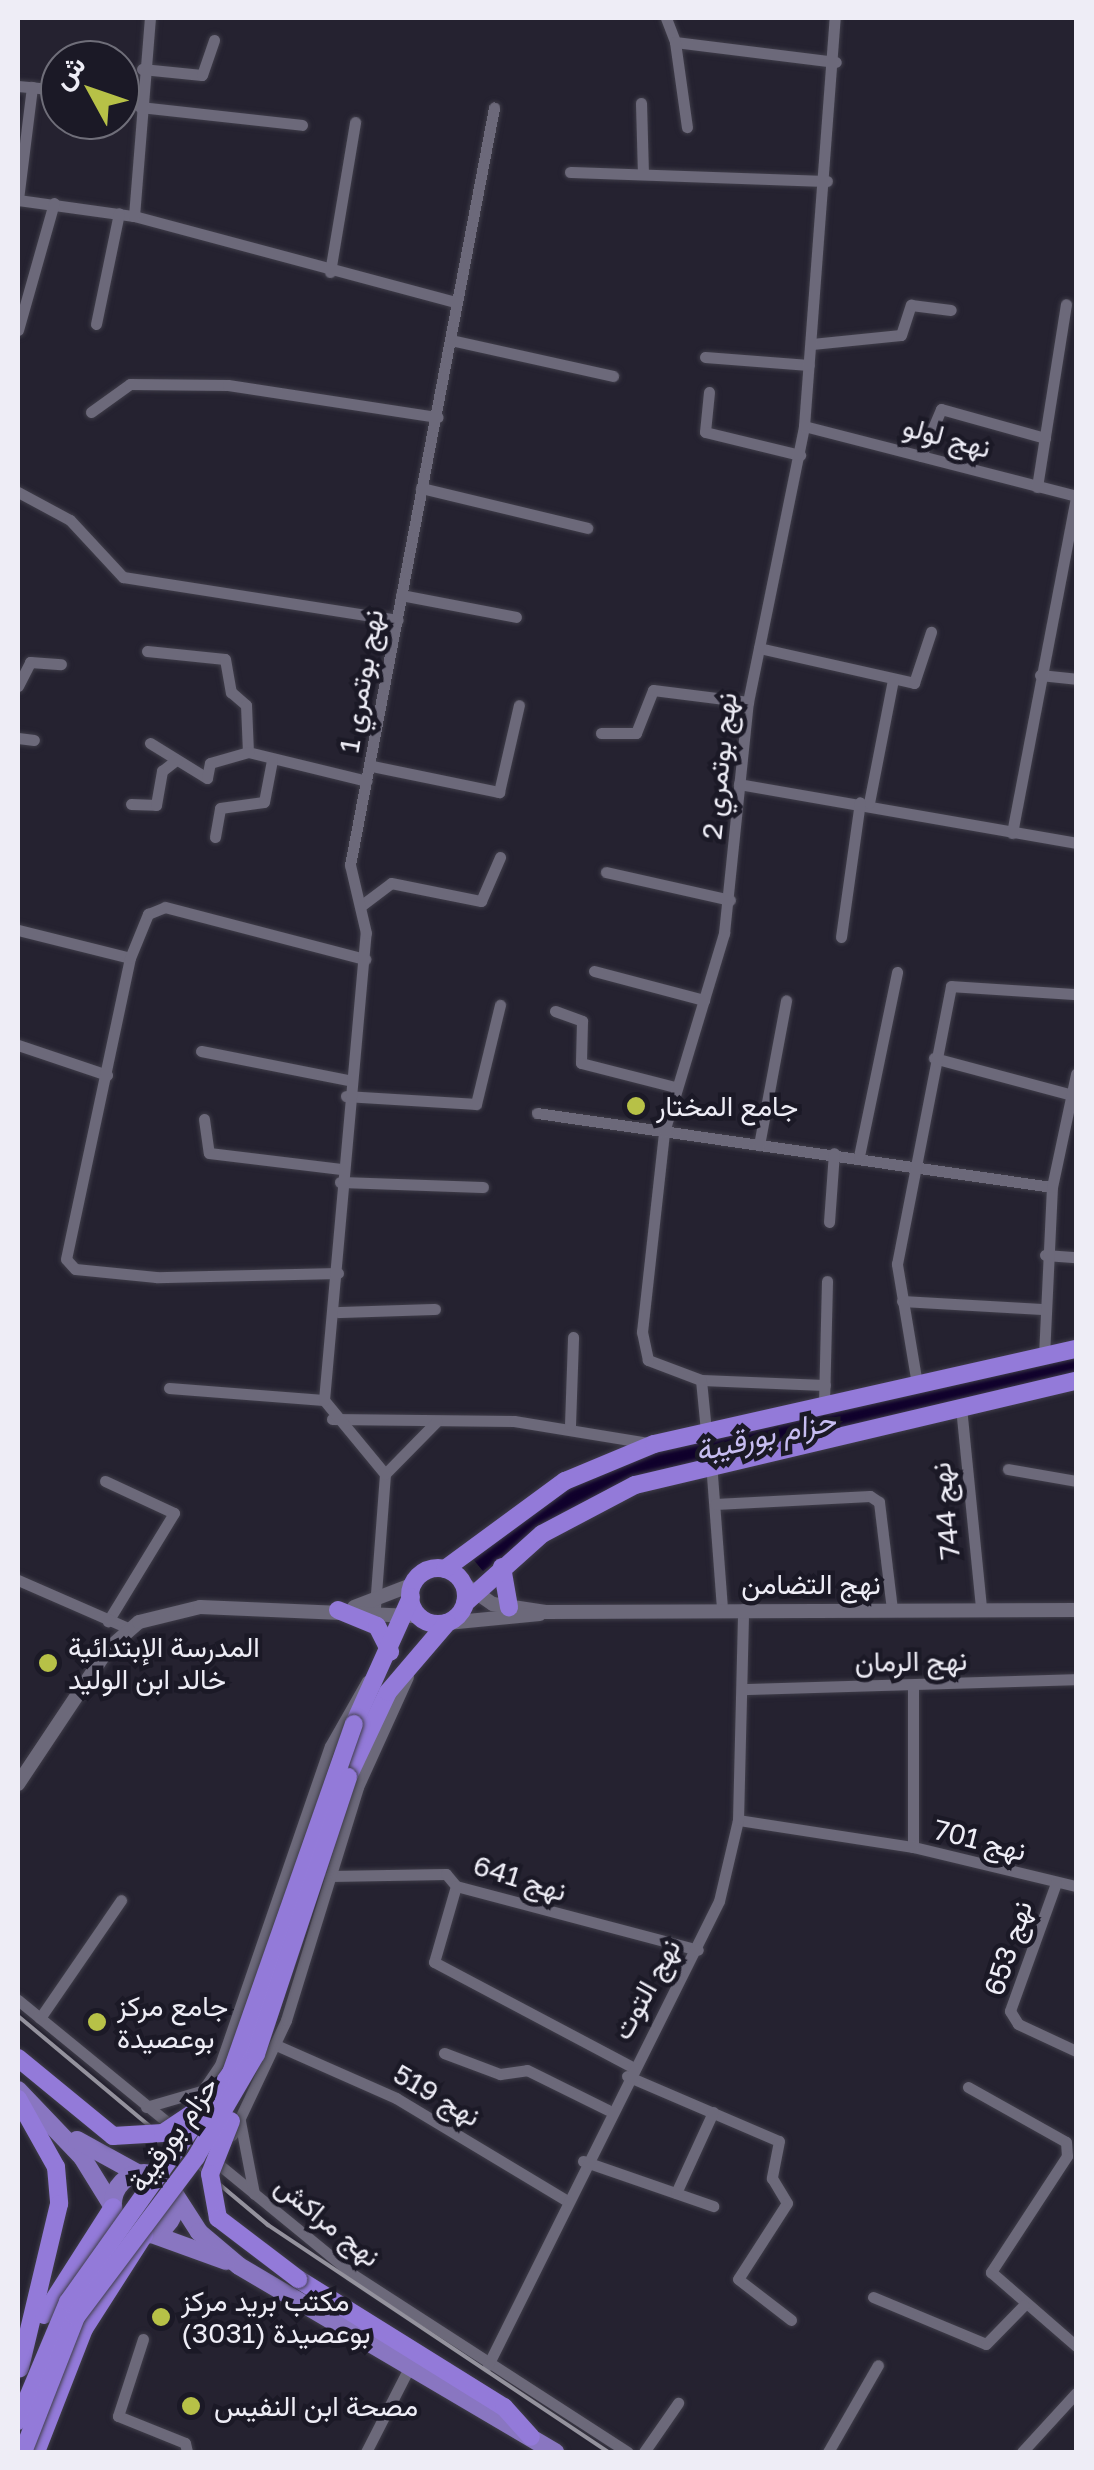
<!DOCTYPE html>
<html>
<head>
<meta charset="utf-8">
<style>
	body { margin:0 }
	#map { position:relative; width:1094px; height:2470px; overflow:hidden; background:#252230; font-family:"Golos Text",Vazirmatn,sans-serif }
	div>[style] { position:absolute }
	[style*='--x'] { left:calc(var(--x)*1px); top:calc(var(--y)*1px); width:calc(var(--w)*1px); rotate:calc(var(--a)*1deg) }
	.water>* { inset:0; background:#10002c }
	.roads { filter:drop-shadow(0 0 2px #3f3d49) drop-shadow(0 0 2px #3f3d49) }
	.minor>* { height:11px; margin:-5.5px; padding:0 5.5px; transform-origin:5.5px; border-radius:5.5px; background:#6c697a }
	.tertiary>* { height:14px; margin:-7px; padding:0 7px; transform-origin:7px; border-radius:7px; background:#6c697a }
	.primary>* { height:18px; margin:-9px; padding:0 9px; transform-origin:9px; border-radius:9px; background:#8976c1 }
	.primary>.ring { margin:-9px; padding:0; box-sizing:content-box; background:none; border:18px solid #8976c1; border-radius:50% }
	.trunk>* { height:18px; margin:-9px; padding:0 9px; transform-origin:9px; border-radius:9px; background:#937ad9 }
	.trunk>.ring { margin:-9px; padding:0; box-sizing:content-box; background:none; border:18px solid #937ad9; border-radius:50% }
	.rail>* { height:4px; margin:-2px; padding:0 2px; transform-origin:2px; border-radius:2px; background:#94929d }
	.bridges { filter:drop-shadow(0 0 2px #3f3d49) drop-shadow(0 0 2px #3f3d49) }
	.trunk-bridge>* { height:18px; margin:-9px; padding:0 9px; transform-origin:9px; border-radius:9px; background:#937ad9 }
	.dots>* { width:28px; height:28px; translate:-50% -50%; box-sizing:border-box; border:5px solid #1b1926; border-radius:50% }
	span { translate:-50% -50%; white-space:nowrap; text-align:center; line-height:1.15; -webkit-text-stroke:9px #1b1926; paint-order:stroke }
	.street-label { font-size:28px; color:#eeedf6 }
	.poi-label { font-size:28px; color:#eeedf6 }
	.left { translate:0 -50%; text-align:left }
	.water-label { font-size:30px; color:#c7bdf1; font-style:italic }
	.frame { position:absolute; inset:0; border:20px solid #eeedf6; pointer-events:none }
	.north { position:absolute; left:40px; top:40px; width:100px; height:100px; box-sizing:border-box; background:#1b1926; border:2px solid #6f6e79; border-radius:50%; rotate:310deg; font-size:28px; font-weight:700; line-height:40px; text-align:center; color:#eeedf6 }
	.north::after { content:''; display:block; margin:auto; width:35px; height:45px; background:#b7c147; clip-path:polygon(50% 0,100% 100%,50% 72%,0 100%) }
</style>
</head>
<body>
<div id="map">
	<div class="water">
		<div style="clip-path:polygon(1076px 1356px,1076px 1375px,664px 1469px,563px 1512px,483px 1571px,472px 1558px,558px 1492px,638px 1456px)"></div>
	</div>
	<div class="roads">
		<div class="minor">
			<div style="--x:666;--y:18;--w:26;--a:69"></div>
			<div style="--x:675;--y:42;--w:162;--a:7.1"></div>
			<div style="--x:675;--y:42;--w:86;--a:82"></div>
			<div style="--x:142;--y:69;--w:60;--a:5.7"></div>
			<div style="--x:202;--y:75;--w:37;--a:-71"></div>
			<div style="--x:18;--y:86;--w:42;--a:5.4"></div>
			<div style="--x:32;--y:87;--w:114;--a:97.1"></div>
			<div style="--x:18;--y:200;--w:117;--a:7.9"></div>
			<div style="--x:134;--y:216;--w:333;--a:15"></div>
			<div style="--x:120;--y:95;--w:19;--a:3"></div>
			<div style="--x:641;--y:103;--w:71;--a:88.4"></div>
			<div style="--x:140;--y:107;--w:163;--a:6.3"></div>
			<div style="--x:570;--y:172;--w:257;--a:2"></div>
			<div style="--x:134;--y:216;--w:199;--a:-85.4"></div>
			<div style="--x:330;--y:272;--w:152;--a:-80.5"></div>
			<div style="--x:96;--y:324;--w:113;--a:-78.3"></div>
			<div style="--x:18;--y:330;--w:132;--a:-74.2"></div>
			<div style="--x:451;--y:340;--w:166;--a:12.5"></div>
			<div style="--x:812;--y:344;--w:89;--a:-5.8"></div>
			<div style="--x:901;--y:335;--w:32;--a:-72"></div>
			<div style="--x:911;--y:305;--w:40;--a:7.1"></div>
			<div style="--x:705;--y:357;--w:104;--a:4.4"></div>
			<div style="--x:709;--y:392;--w:40;--a:95.7"></div>
			<div style="--x:705;--y:432;--w:98;--a:13.6"></div>
			<div style="--x:91;--y:412;--w:48;--a:-35.7"></div>
			<div style="--x:130;--y:384;--w:98;--a:0.6"></div>
			<div style="--x:228;--y:385;--w:212;--a:8.7"></div>
			<div style="--x:804;--y:426;--w:281;--a:14.4"></div>
			<div style="--x:921;--y:456;--w:51;--a:-66.9"></div>
			<div style="--x:941;--y:409;--w:108;--a:15.6"></div>
			<div style="--x:1037;--y:487;--w:185;--a:-81"></div>
			<div style="--x:421;--y:488;--w:171;--a:13.5"></div>
			<div style="--x:18;--y:492;--w:59;--a:28.3"></div>
			<div style="--x:70;--y:520;--w:78;--a:47.1"></div>
			<div style="--x:123;--y:577;--w:278;--a:8.9"></div>
			<div style="--x:401;--y:595;--w:117;--a:10.8"></div>
			<div style="--x:759;--y:648;--w:159;--a:12.7"></div>
			<div style="--x:914;--y:683;--w:54;--a:-71.6"></div>
			<div style="--x:147;--y:651;--w:78;--a:5.9"></div>
			<div style="--x:225;--y:659;--w:34;--a:80"></div>
			<div style="--x:231;--y:692;--w:20;--a:41"></div>
			<div style="--x:246;--y:705;--w:47;--a:87.6"></div>
			<div style="--x:248;--y:752;--w:122;--a:13.7"></div>
			<div style="--x:1040;--y:675;--w:36;--a:6"></div>
			<div style="--x:18;--y:686;--w:27;--a:-63"></div>
			<div style="--x:30;--y:662;--w:31;--a:4"></div>
			<div style="--x:601;--y:733;--w:35;--a:0"></div>
			<div style="--x:636;--y:733;--w:46;--a:-68.4"></div>
			<div style="--x:653;--y:690;--w:96;--a:7.2"></div>
			<div style="--x:18;--y:738;--w:16;--a:7"></div>
			<div style="--x:150;--y:743;--w:67;--a:31.6"></div>
			<div style="--x:207;--y:778;--w:15;--a:-79"></div>
			<div style="--x:210;--y:763;--w:40;--a:-16"></div>
			<div style="--x:372;--y:766;--w:130;--a:11.6"></div>
			<div style="--x:499;--y:792;--w:89;--a:-77.1"></div>
			<div style="--x:739;--y:784;--w:342;--a:9.9"></div>
			<div style="--x:869;--y:803;--w:125;--a:-79"></div>
			<div style="--x:131;--y:804;--w:25;--a:2"></div>
			<div style="--x:156;--y:805;--w:35;--a:-80"></div>
			<div style="--x:162;--y:771;--w:18;--a:-38"></div>
			<div style="--x:1012;--y:833;--w:340;--a:-79.2"></div>
			<div style="--x:215;--y:837;--w:29;--a:-80"></div>
			<div style="--x:220;--y:808;--w:44;--a:-7.8"></div>
			<div style="--x:264;--y:802;--w:43;--a:-79.2"></div>
			<div style="--x:606;--y:872;--w:127;--a:12.7"></div>
			<div style="--x:362;--y:905;--w:36;--a:-37"></div>
			<div style="--x:391;--y:883;--w:92;--a:11.3"></div>
			<div style="--x:481;--y:901;--w:48;--a:-66.6"></div>
			<div style="--x:18;--y:930;--w:115;--a:14"></div>
			<div style="--x:841;--y:937;--w:136;--a:-82"></div>
			<div style="--x:594;--y:971;--w:114;--a:14.8"></div>
			<div style="--x:555;--y:1011;--w:29;--a:20"></div>
			<div style="--x:582;--y:1021;--w:42;--a:91.4"></div>
			<div style="--x:581;--y:1063;--w:97;--a:14.3"></div>
			<div style="--x:18;--y:1045;--w:94;--a:18.6"></div>
			<div style="--x:201;--y:1051;--w:149;--a:11.2"></div>
			<div style="--x:934;--y:1058;--w:143;--a:15"></div>
			<div style="--x:346;--y:1096;--w:130;--a:3.5"></div>
			<div style="--x:476;--y:1104;--w:102;--a:-76.4"></div>
			<div style="--x:537;--y:1113;--w:520;--a:8.18"></div>
			<div style="--x:204;--y:1119;--w:34;--a:82"></div>
			<div style="--x:209;--y:1153;--w:133;--a:6.9"></div>
			<div style="--x:759;--y:1145;--w:147;--a:-79.4"></div>
			<div style="--x:859;--y:1156;--w:188;--a:-78.3"></div>
			<div style="--x:340;--y:1182;--w:143;--a:2"></div>
			<div style="--x:829;--y:1222;--w:69;--a:-85.9"></div>
			<div style="--x:1045;--y:1255;--w:31;--a:4"></div>
			<div style="--x:338;--y:1273;--w:182;--a:178.7"></div>
			<div style="--x:156;--y:1277;--w:81;--a:-174.4"></div>
			<div style="--x:75;--y:1269;--w:13;--a:-132"></div>
			<div style="--x:66;--y:1259;--w:308;--a:-78"></div>
			<div style="--x:130;--y:958;--w:48;--a:-67.8"></div>
			<div style="--x:148;--y:914;--w:18;--a:-22"></div>
			<div style="--x:165;--y:907;--w:207;--a:14.6"></div>
			<div style="--x:902;--y:1301;--w:140;--a:3.3"></div>
			<div style="--x:338;--y:1312;--w:97;--a:-1.8"></div>
			<div style="--x:1044;--y:1356;--w:169;--a:-87.3"></div>
			<div style="--x:1052;--y:1187;--w:116;--a:-78"></div>
			<div style="--x:701;--y:1380;--w:124;--a:2.3"></div>
			<div style="--x:917;--y:1384;--w:122;--a:-99.5"></div>
			<div style="--x:897;--y:1264;--w:283;--a:-79"></div>
			<div style="--x:951;--y:986;--w:125;--a:3.7"></div>
			<div style="--x:169;--y:1388;--w:155;--a:4.4"></div>
			<div style="--x:824;--y:1404;--w:123;--a:-88.6"></div>
			<div style="--x:961;--y:1407;--w:203;--a:84.3"></div>
			<div style="--x:332;--y:1419;--w:182;--a:0.6"></div>
			<div style="--x:514;--y:1421;--w:142;--a:9.3"></div>
			<div style="--x:570;--y:1425;--w:88;--a:-88"></div>
			<div style="--x:706;--y:1431;--w:51;--a:-95.6"></div>
			<div style="--x:701;--y:1380;--w:57;--a:-159.3"></div>
			<div style="--x:648;--y:1360;--w:29;--a:-102"></div>
			<div style="--x:642;--y:1332;--w:201;--a:-83.7"></div>
			<div style="--x:664;--y:1132;--w:208;--a:-73.2"></div>
			<div style="--x:724;--y:933;--w:232;--a:-84.1"></div>
			<div style="--x:748;--y:702;--w:282;--a:-78.5"></div>
			<div style="--x:804;--y:426;--w:409;--a:-85.7"></div>
			<div style="--x:711;--y:1462;--w:147;--a:85.7"></div>
			<div style="--x:1008;--y:1469;--w:69;--a:10"></div>
			<div style="--x:385;--y:1474;--w:74;--a:-45.5"></div>
			<div style="--x:105;--y:1481;--w:76;--a:24.9"></div>
			<div style="--x:174;--y:1513;--w:127;--a:121.4"></div>
			<div style="--x:715;--y:1504;--w:155;--a:-3"></div>
			<div style="--x:870;--y:1496;--w:11;--a:34"></div>
			<div style="--x:879;--y:1502;--w:108;--a:83.1"></div>
			<div style="--x:18;--y:1580;--w:120;--a:23.6"></div>
			<div style="--x:375;--y:1607;--w:133;--a:-85.7"></div>
			<div style="--x:385;--y:1474;--w:96;--a:-129.5"></div>
			<div style="--x:324;--y:1400;--w:469;--a:-84.9"></div>
			<div style="--x:366;--y:933;--w:70;--a:-103.2"></div>
			<div style="--x:350;--y:865;--w:771;--a:-79.23"></div>
			<div style="--x:913;--y:1687;--w:160;--a:90"></div>
			<div style="--x:913;--y:1847;--w:168;--a:13.5"></div>
			<div style="--x:745;--y:1689;--w:331;--a:-1.7"></div>
			<div style="--x:738;--y:1820;--w:177;--a:8.8"></div>
			<div style="--x:330;--y:1876;--w:116;--a:-1"></div>
			<div style="--x:446;--y:1874;--w:16;--a:50"></div>
			<div style="--x:456;--y:1886;--w:250;--a:14.8"></div>
			<div style="--x:1056;--y:1883;--w:136;--a:109.8"></div>
			<div style="--x:1010;--y:2011;--w:15;--a:58"></div>
			<div style="--x:1018;--y:2024;--w:64;--a:25"></div>
			<div style="--x:456;--y:1886;--w:79;--a:106.1"></div>
			<div style="--x:434;--y:1962;--w:224;--a:27.9"></div>
			<div style="--x:18;--y:2000;--w:434;--a:39.3"></div>
			<div style="--x:354;--y:2275;--w:326;--a:32.9"></div>
			<div style="--x:40;--y:2018;--w:143;--a:-55.5"></div>
			<div style="--x:276;--y:2045;--w:131;--a:23.8"></div>
			<div style="--x:396;--y:2098;--w:198;--a:31"></div>
			<div style="--x:444;--y:2053;--w:60;--a:20.6"></div>
			<div style="--x:500;--y:2074;--w:27;--a:-8"></div>
			<div style="--x:527;--y:2070;--w:90;--a:26.3"></div>
			<div style="--x:627;--y:2076;--w:165;--a:23.2"></div>
			<div style="--x:779;--y:2141;--w:38;--a:101"></div>
			<div style="--x:772;--y:2178;--w:29;--a:59"></div>
			<div style="--x:787;--y:2203;--w:90;--a:122.8"></div>
			<div style="--x:738;--y:2279;--w:67;--a:37.7"></div>
			<div style="--x:968;--y:2087;--w:112;--a:29.3"></div>
			<div style="--x:1066;--y:2142;--w:14;--a:86"></div>
			<div style="--x:1067;--y:2156;--w:139;--a:123.2"></div>
			<div style="--x:991;--y:2272;--w:113;--a:41"></div>
			<div style="--x:146;--y:2107;--w:60;--a:-16.3"></div>
			<div style="--x:190;--y:2109;--w:53;--a:-55.7"></div>
			<div style="--x:220;--y:2065;--w:337;--a:-71"></div>
			<div style="--x:330;--y:1746;--w:75;--a:-60.4"></div>
			<div style="--x:240;--y:2121;--w:74;--a:79.1"></div>
			<div style="--x:232;--y:2135;--w:127;--a:-64.8"></div>
			<div style="--x:286;--y:2020;--w:244;--a:-72.8"></div>
			<div style="--x:358;--y:1787;--w:121;--a:-65.6"></div>
			<div style="--x:583;--y:2161;--w:138;--a:19.1"></div>
			<div style="--x:676;--y:2193;--w:89;--a:-65.4"></div>
			<div style="--x:873;--y:2297;--w:122;--a:22.6"></div>
			<div style="--x:986;--y:2344;--w:54;--a:-45.7"></div>
			<div style="--x:143;--y:2339;--w:81;--a:108"></div>
			<div style="--x:118;--y:2416;--w:72;--a:21.9"></div>
			<div style="--x:185;--y:2443;--w:9;--a:77"></div>
			<div style="--x:488;--y:2365;--w:518;--a:-63.53"></div>
			<div style="--x:719;--y:1901;--w:83;--a:-76.8"></div>
			<div style="--x:738;--y:1820;--w:211;--a:-88.6"></div>
			<div style="--x:366;--y:2452;--w:94;--a:-62.9"></div>
			<div style="--x:644;--y:2452;--w:60;--a:-55.2"></div>
			<div style="--x:828;--y:2452;--w:100;--a:-60.1"></div>
			<div style="--x:1022;--y:2452;--w:80;--a:-47.5"></div>
		</div>
		<div class="tertiary">
			<div style="--x:464;--y:1584;--w:35;--a:35"></div>
			<div style="--x:493;--y:1604;--w:53;--a:8.7"></div>
			<div style="--x:545;--y:1612;--w:531;--a:-0.22"></div>
			<div style="--x:354;--y:1607;--w:64;--a:-21"></div>
			<div style="--x:447;--y:1623;--w:93;--a:-5.5"></div>
			<div style="--x:18;--y:1784;--w:162;--a:-56.3"></div>
			<div style="--x:108;--y:1649;--w:41;--a:-41.1"></div>
			<div style="--x:139;--y:1622;--w:63;--a:-13.8"></div>
			<div style="--x:200;--y:1607;--w:219;--a:2.4"></div>
		</div>
		<div class="primary">
			<div style="--x:18;--y:2090;--w:93;--a:46.3"></div>
			<div style="--x:82;--y:2157;--w:59;--a:58.2"></div>
			<div style="--x:77;--y:2140;--w:68;--a:28.8"></div>
			<div class="ring" style="left:113px;top:2173px;width:44px;height:44px"></div>
			<div style="--x:174;--y:2193;--w:46;--a:57.3"></div>
			<div style="--x:199;--y:2232;--w:52;--a:40.4"></div>
			<div style="--x:239;--y:2266;--w:367;--a:30.5"></div>
			<div style="--x:152;--y:2234;--w:79;--a:20"></div>
		</div>
		<div class="trunk">
			<div style="--x:502;--y:1567;--w:41;--a:80.1"></div>
			<div class="ring" style="left:410px;top:1568px;width:38px;height:38px"></div>
			<div style="--x:445;--y:1569;--w:149;--a:-36.3"></div>
			<div style="--x:565;--y:1481;--w:96;--a:-22.6"></div>
			<div style="--x:654;--y:1444;--w:433;--a:-12.7"></div>
			<div style="--x:465;--y:1603;--w:103;--a:-41.9"></div>
			<div style="--x:542;--y:1534;--w:105;--a:-27.8"></div>
			<div style="--x:635;--y:1485;--w:453;--a:-13.3"></div>
			<div style="--x:338;--y:1610;--w:42;--a:22.3"></div>
			<div style="--x:377;--y:1626;--w:29;--a:63"></div>
			<div style="--x:354;--y:1724;--w:139;--a:-65.8"></div>
			<div style="--x:348;--y:1777;--w:94;--a:-64.8"></div>
			<div style="--x:388;--y:1692;--w:91;--a:-49.5"></div>
			<div style="--x:18;--y:2099;--w:78;--a:60.8"></div>
			<div style="--x:56;--y:2167;--w:37;--a:85"></div>
			<div style="--x:59;--y:2204;--w:169;--a:103.4"></div>
			<div style="--x:298;--y:2279;--w:243;--a:31.9"></div>
			<div style="--x:504;--y:2407;--w:40;--a:48"></div>
			<div style="--x:44;--y:2315;--w:128;--a:-57.4"></div>
			<div style="--x:36;--y:2452;--w:132;--a:-68.7"></div>
			<div style="--x:84;--y:2329;--w:112;--a:-57.4"></div>
		</div>
	</div>
	<div class="rail">
		<div style="--x:18;--y:2016;--w:326;--a:39.9"></div>
		<div style="--x:268;--y:2225;--w:409;--a:33.7"></div>
	</div>
	<div class="bridges">
		<div class="trunk-bridge">
			<div style="--x:18;--y:2058;--w:123;--a:39.4"></div>
			<div style="--x:113;--y:2136;--w:50;--a:-3.4"></div>
			<div style="--x:163;--y:2133;--w:58;--a:-33.7"></div>
			<div style="--x:231;--y:2121;--w:57;--a:111.6"></div>
			<div style="--x:210;--y:2174;--w:45;--a:79.7"></div>
			<div style="--x:218;--y:2218;--w:101;--a:37.3"></div>
			<div style="--x:18;--y:2421;--w:129;--a:-67.2"></div>
			<div style="--x:68;--y:2302;--w:281;--a:-54.6"></div>
			<div style="--x:231;--y:2073;--w:370;--a:-70.6"></div>
			<div style="--x:23;--y:2452;--w:145;--a:-68.6"></div>
			<div style="--x:76;--y:2317;--w:200;--a:-53.1"></div>
			<div style="--x:196;--y:2157;--w:119;--a:-59.8"></div>
			<div style="--x:256;--y:2054;--w:292;--a:-71.6"></div>
		</div>
	</div>
	<div class="dots">
		<div style="left:636px;top:1106px;background:#b7c147"></div>
		<div style="left:48px;top:1663px;background:#b7c147"></div>
		<div style="left:97px;top:2022px;background:#b7c147"></div>
		<div style="left:161px;top:2317px;background:#b7c147"></div>
		<div style="left:191px;top:2406px;background:#b7c147"></div>
	</div>
	<div class="street-label">
		<span style="left:947px;top:437px;rotate:15deg">نهج لولو</span>
		<span style="left:361px;top:681px;rotate:-80deg">نهج بوتمري 1</span>
		<span style="left:719px;top:766px;rotate:-84deg">نهج بوتمري 2</span>
		<span style="left:945px;top:1511px;rotate:-96deg">نهج 744</span>
		<span style="left:811px;top:1584px">نهج التضامن</span>
		<span style="left:911px;top:1661px;rotate:-1deg">نهج الرمان</span>
		<span style="left:980px;top:1840px;rotate:14deg">نهج 701</span>
		<span style="left:520px;top:1878px;rotate:17deg">نهج 641</span>
		<span style="left:1008px;top:1948px;rotate:-72deg">نهج 653</span>
		<span style="left:646px;top:1989px;rotate:-61deg">نهج التوت</span>
		<span style="left:437px;top:2095px;rotate:30deg">نهج 519</span>
		<span style="left:173px;top:2134px;rotate:-55deg">حزام بورقيبة</span>
		<span style="left:328px;top:2221px;rotate:39deg">نهج مراكش</span>
	</div>
	<div class="poi-label">
		<span class="left" style="left:656px;top:1106px">جامع المختار</span>
		<span class="left" style="left:68px;top:1663px">المدرسة الإبتدائية<br>خالد ابن الوليد</span>
		<span class="left" style="left:117px;top:2022px">جامع مركز<br>بوعصيدة</span>
		<span class="left" style="left:181px;top:2317px">مكتب بريد مركز<br>بوعصيدة (3031)</span>
		<span class="left" style="left:214px;top:2406px">مصحة ابن النفيس</span>
	</div>
	<div class="water-label">
		<span style="left:765px;top:1435px;rotate:-13deg">حزام بورقيبة</span>
	</div>
	<div class="frame"></div>
	<div class="north">ش</div>
</div>
</body>
</html>
